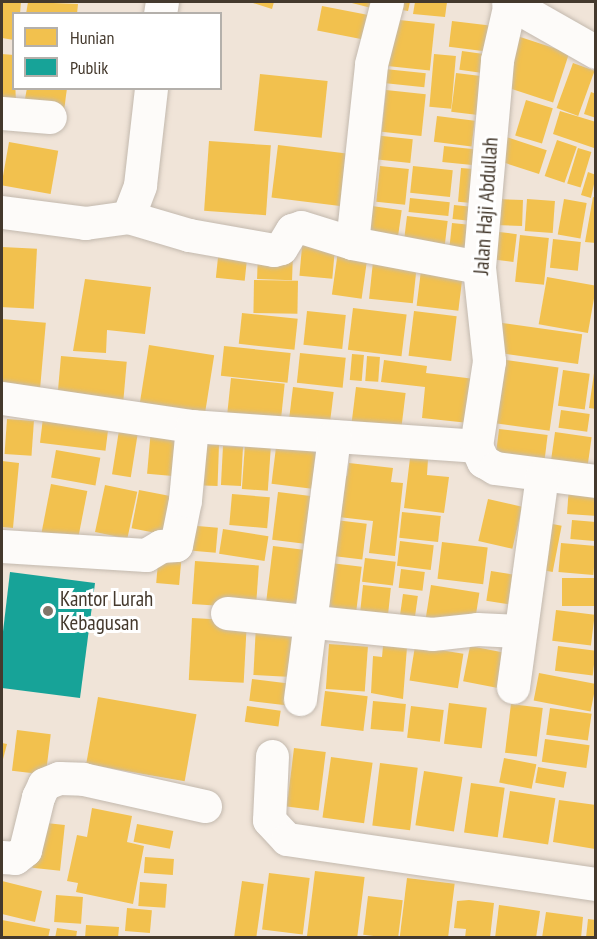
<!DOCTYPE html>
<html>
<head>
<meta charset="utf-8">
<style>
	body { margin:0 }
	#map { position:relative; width:597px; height:939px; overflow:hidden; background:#f0e4d8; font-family:"PT Sans Narrow",sans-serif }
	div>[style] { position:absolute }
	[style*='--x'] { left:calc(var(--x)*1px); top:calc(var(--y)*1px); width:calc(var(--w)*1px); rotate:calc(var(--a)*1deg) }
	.homes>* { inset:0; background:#f2c14e; transform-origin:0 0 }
	.public>* { inset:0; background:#17a398 }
	.roads { filter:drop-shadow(0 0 2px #c3b9ae) drop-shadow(0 0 2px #c3b9ae) }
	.minor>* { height:33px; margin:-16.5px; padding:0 16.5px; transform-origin:16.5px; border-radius:16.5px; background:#fdfbf9 }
	.dots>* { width:16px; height:16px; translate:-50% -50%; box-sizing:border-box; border:3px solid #fff; border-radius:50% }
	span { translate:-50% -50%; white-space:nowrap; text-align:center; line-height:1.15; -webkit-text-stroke:6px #fff; paint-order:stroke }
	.street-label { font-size:21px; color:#44392d }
	.poi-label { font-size:21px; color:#44392d }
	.left { translate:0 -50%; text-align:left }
	.frame { position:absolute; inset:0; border:3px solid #44392d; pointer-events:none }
	.legend { position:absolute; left:12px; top:12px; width:210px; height:78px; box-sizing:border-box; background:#fff; border:2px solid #b4b0ab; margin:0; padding:8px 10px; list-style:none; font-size:18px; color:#44392d }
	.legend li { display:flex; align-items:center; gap:12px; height:30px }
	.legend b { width:30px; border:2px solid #b4b0ab }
</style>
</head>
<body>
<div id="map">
	<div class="homes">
		<div style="clip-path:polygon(2px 2px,21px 2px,20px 14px,14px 14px,14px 40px,2px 38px)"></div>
		<div style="clip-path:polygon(28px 2px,78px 4px,77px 14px,26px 14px)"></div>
		<div style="clip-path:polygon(250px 2px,274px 2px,272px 9px)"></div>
		<div style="clip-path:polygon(348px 2px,385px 2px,383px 11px)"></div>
		<div style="clip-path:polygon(392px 2px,410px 2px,408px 11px,391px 8px)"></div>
		<div style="clip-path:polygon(415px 2px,447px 2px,445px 17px,413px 14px)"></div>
		<div style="left:322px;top:6px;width:59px;height:25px;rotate:11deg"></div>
		<div style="left:390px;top:19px;width:45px;height:47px;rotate:6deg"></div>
		<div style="left:452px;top:21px;width:40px;height:26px;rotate:7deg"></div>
		<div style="left:514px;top:35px;width:58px;height:52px;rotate:18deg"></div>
		<div style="left:462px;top:51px;width:29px;height:19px;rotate:8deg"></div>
		<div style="clip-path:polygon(2px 54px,14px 55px,16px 103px,2px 100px)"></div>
		<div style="left:434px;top:54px;width:22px;height:53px;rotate:5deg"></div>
		<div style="left:573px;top:63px;width:23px;height:48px;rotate:20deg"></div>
		<div style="left:385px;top:69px;width:41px;height:14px;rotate:6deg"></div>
		<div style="left:456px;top:73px;width:31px;height:39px;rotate:7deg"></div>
		<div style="left:260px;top:74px;width:68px;height:57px;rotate:6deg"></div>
		<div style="clip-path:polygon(27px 88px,67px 88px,64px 111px,24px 104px)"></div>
		<div style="left:386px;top:90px;width:40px;height:42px;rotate:6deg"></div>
		<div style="clip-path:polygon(591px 92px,596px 94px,596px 118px,584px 114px)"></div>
		<div style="left:526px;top:100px;width:28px;height:37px;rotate:17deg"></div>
		<div style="clip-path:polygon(560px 111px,596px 122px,594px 148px,553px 134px)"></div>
		<div style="left:437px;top:116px;width:38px;height:26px;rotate:7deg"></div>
		<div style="left:373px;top:135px;width:40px;height:24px;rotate:6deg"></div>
		<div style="left:503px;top:136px;width:46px;height:25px;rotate:18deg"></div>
		<div style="left:557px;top:140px;width:21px;height:38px;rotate:19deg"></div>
		<div style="left:209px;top:141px;width:62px;height:70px;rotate:4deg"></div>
		<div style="left:9px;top:142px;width:50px;height:44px;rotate:10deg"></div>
		<div style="left:278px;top:145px;width:73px;height:53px;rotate:7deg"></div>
		<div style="left:444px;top:146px;width:40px;height:16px;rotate:6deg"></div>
		<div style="left:578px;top:148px;width:14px;height:37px;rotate:17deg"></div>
		<div style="left:380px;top:166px;width:29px;height:36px;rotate:6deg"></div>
		<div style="left:413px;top:166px;width:40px;height:27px;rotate:6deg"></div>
		<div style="left:461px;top:168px;width:21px;height:34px;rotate:5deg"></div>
		<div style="clip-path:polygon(588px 172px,596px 175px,591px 198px,581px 195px)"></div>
		<div style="clip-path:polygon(593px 197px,596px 198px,596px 243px,585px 242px)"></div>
		<div style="left:410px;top:198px;width:40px;height:14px;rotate:6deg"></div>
		<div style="left:495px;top:199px;width:28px;height:26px;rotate:2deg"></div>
		<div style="left:527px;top:199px;width:28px;height:32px;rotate:4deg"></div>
		<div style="left:564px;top:199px;width:23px;height:36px;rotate:10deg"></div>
		<div style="left:454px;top:205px;width:27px;height:14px;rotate:6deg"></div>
		<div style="left:372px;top:206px;width:30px;height:36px;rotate:8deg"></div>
		<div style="left:407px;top:216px;width:41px;height:35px;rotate:7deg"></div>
		<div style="left:452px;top:223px;width:27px;height:36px;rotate:6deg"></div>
		<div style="left:491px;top:231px;width:26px;height:28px;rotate:7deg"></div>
		<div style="left:303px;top:235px;width:33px;height:41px;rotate:5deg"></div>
		<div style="left:520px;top:235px;width:29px;height:47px;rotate:6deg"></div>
		<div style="left:553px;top:239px;width:28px;height:29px;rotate:6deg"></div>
		<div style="left:339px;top:244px;width:30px;height:51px;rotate:8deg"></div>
		<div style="left:2px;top:247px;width:35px;height:60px;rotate:3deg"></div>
		<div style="left:219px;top:248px;width:29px;height:30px;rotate:6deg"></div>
		<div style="left:258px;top:252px;width:35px;height:27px;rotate:2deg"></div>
		<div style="left:374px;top:252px;width:44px;height:47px;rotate:6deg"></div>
		<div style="left:422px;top:262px;width:42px;height:44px;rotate:7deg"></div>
		<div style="left:547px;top:277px;width:50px;height:48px;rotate:10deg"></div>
		<div style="clip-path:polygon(85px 279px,151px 287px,145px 334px,107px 330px,106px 353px,73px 351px)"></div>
		<div style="left:254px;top:280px;width:44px;height:33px;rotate:1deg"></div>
		<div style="left:353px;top:308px;width:54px;height:42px;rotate:7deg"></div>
		<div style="left:307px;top:311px;width:39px;height:34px;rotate:6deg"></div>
		<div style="left:414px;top:311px;width:43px;height:45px;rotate:7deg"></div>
		<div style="left:242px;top:313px;width:56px;height:31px;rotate:6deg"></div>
		<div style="left:2px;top:319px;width:44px;height:72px;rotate:5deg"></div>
		<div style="left:502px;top:323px;width:81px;height:30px;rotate:8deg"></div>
		<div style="left:149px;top:345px;width:66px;height:69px;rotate:9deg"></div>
		<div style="left:224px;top:346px;width:67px;height:30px;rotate:6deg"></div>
		<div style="left:300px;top:353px;width:46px;height:30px;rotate:6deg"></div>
		<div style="left:352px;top:354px;width:12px;height:26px;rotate:5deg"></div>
		<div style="left:61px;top:356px;width:66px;height:40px;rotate:5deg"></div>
		<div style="left:367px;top:356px;width:13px;height:25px;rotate:4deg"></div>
		<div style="clip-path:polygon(384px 360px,427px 366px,426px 373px,483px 380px,478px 424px,422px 418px,425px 387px,381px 382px)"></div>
		<div style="left:506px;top:360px;width:53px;height:64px;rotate:8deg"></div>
		<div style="left:563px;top:370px;width:27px;height:36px;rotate:8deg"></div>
		<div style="clip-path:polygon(594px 373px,596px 373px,596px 409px,589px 408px)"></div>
		<div style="left:231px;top:378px;width:54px;height:39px;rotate:6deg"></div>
		<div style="left:293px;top:387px;width:41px;height:34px;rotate:7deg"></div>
		<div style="left:356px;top:387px;width:50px;height:48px;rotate:7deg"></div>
		<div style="left:44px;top:410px;width:66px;height:33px;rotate:7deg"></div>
		<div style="left:561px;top:410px;width:29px;height:18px;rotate:8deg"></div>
		<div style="left:7px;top:419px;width:27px;height:35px;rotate:4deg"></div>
		<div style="left:120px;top:424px;width:19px;height:51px;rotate:9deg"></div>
		<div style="left:151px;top:429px;width:37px;height:45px;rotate:5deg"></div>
		<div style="left:499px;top:429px;width:49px;height:32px;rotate:7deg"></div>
		<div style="left:555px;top:432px;width:37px;height:38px;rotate:8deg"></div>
		<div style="left:277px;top:439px;width:51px;height:45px;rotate:7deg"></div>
		<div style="left:192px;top:444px;width:27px;height:41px;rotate:2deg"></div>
		<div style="left:245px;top:444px;width:26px;height:45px;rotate:4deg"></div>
		<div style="left:223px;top:446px;width:20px;height:39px;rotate:3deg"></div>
		<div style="left:56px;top:450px;width:45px;height:28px;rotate:10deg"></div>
		<div style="clip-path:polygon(410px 458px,428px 459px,427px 475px,449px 477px,444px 513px,404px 508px)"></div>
		<div style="clip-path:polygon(2px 461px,19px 463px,13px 528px,2px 527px)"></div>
		<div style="clip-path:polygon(349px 463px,393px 468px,391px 482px,403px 483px,395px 556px,369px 553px,373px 521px,330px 516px,334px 475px,347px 476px)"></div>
		<div style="left:51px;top:484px;width:37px;height:56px;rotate:11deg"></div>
		<div style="left:105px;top:485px;width:33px;height:48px;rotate:12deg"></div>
		<div style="left:569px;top:486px;width:27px;height:28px;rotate:4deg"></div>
		<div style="left:139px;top:490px;width:33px;height:39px;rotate:11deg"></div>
		<div style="left:278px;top:492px;width:43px;height:48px;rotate:7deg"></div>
		<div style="left:232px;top:494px;width:38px;height:31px;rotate:5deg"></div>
		<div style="left:488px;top:499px;width:35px;height:43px;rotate:13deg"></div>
		<div style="left:402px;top:512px;width:39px;height:26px;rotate:6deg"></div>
		<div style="left:327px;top:519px;width:40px;height:36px;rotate:7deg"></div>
		<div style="left:572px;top:520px;width:24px;height:19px;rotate:5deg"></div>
		<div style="left:542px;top:522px;width:20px;height:47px;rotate:11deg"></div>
		<div style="left:186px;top:525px;width:32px;height:25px;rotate:5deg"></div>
		<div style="left:223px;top:529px;width:46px;height:25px;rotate:9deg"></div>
		<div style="left:400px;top:541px;width:34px;height:25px;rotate:7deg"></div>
		<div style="left:442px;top:542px;width:46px;height:37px;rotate:7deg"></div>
		<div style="left:561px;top:543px;width:35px;height:29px;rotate:5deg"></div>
		<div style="left:273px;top:546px;width:41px;height:69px;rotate:7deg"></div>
		<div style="left:159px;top:551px;width:23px;height:32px;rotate:5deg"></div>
		<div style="left:365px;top:558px;width:31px;height:24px;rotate:7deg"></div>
		<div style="left:195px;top:561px;width:64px;height:43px;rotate:4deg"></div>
		<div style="left:322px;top:562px;width:40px;height:58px;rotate:7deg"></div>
		<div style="left:401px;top:569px;width:24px;height:19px;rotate:7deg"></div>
		<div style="left:491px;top:571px;width:33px;height:30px;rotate:9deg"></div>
		<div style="left:562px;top:578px;width:34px;height:28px"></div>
		<div style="left:363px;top:585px;width:28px;height:38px;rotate:6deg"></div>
		<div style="left:431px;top:585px;width:49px;height:36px;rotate:9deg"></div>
		<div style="left:403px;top:594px;width:15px;height:29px;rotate:8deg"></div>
		<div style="left:556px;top:610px;width:39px;height:31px;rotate:7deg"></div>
		<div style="left:192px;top:618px;width:55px;height:62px;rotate:3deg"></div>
		<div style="left:256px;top:625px;width:43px;height:50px;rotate:3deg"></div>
		<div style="left:329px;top:644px;width:39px;height:45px;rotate:4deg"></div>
		<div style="clip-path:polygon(383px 646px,407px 647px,403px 699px,371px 693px,373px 656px,382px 657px)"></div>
		<div style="left:415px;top:646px;width:49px;height:35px;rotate:9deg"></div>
		<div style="left:470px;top:646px;width:42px;height:36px;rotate:11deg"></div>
		<div style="left:558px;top:646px;width:38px;height:25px;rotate:7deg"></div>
		<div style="left:539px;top:673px;width:58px;height:28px;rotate:11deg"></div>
		<div style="left:252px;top:679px;width:41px;height:22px;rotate:7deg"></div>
		<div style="left:325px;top:691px;width:43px;height:35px;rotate:7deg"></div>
		<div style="left:98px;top:697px;width:100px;height:68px;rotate:10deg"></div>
		<div style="left:373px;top:701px;width:33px;height:28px;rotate:5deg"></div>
		<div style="left:449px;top:703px;width:38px;height:41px;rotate:7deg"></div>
		<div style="left:511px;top:704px;width:32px;height:49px;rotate:7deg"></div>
		<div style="left:247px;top:706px;width:34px;height:16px;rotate:8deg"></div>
		<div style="left:411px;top:706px;width:33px;height:32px;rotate:7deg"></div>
		<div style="left:550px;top:708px;width:42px;height:27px;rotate:8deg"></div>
		<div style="left:17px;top:730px;width:34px;height:41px;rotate:7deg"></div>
		<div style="left:545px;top:739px;width:45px;height:23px;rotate:8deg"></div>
		<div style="clip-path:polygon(2px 743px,7px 744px,2px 763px)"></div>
		<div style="left:294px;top:748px;width:32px;height:59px;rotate:7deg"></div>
		<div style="left:331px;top:757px;width:42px;height:61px;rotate:8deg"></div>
		<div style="left:504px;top:758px;width:33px;height:25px;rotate:11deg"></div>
		<div style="left:380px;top:763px;width:38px;height:63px;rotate:7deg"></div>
		<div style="left:538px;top:767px;width:29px;height:16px;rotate:10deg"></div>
		<div style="left:424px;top:771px;width:39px;height:55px;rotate:9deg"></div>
		<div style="left:471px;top:783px;width:34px;height:50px;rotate:8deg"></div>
		<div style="left:510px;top:791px;width:46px;height:47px;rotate:9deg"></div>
		<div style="clip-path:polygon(559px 800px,596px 805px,595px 849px,553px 842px)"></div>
		<div style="clip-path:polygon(92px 808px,132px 816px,127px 842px,144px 846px,133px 904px,76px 892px,78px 883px,67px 881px,77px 835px,87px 837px)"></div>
		<div style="left:37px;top:822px;width:28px;height:46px;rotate:6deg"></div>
		<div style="left:137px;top:824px;width:37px;height:18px;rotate:11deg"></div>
		<div style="left:145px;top:857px;width:29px;height:16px;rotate:4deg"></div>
		<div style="left:315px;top:871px;width:50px;height:67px;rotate:7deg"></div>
		<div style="left:269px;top:873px;width:41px;height:57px;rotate:7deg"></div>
		<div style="left:407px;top:878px;width:48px;height:59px;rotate:7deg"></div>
		<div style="clip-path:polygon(2px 881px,42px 891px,35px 922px,2px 914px)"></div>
		<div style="left:242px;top:881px;width:22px;height:57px;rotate:8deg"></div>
		<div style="left:140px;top:882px;width:27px;height:24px;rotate:4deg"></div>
		<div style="left:56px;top:895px;width:27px;height:27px;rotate:4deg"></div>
		<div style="left:368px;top:896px;width:35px;height:39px;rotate:7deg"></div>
		<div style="clip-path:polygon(469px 900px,494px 903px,490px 938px,465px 938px,466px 929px,454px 928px,457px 901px)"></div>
		<div style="clip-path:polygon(499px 905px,540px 911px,536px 938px,495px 938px)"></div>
		<div style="left:127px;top:908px;width:25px;height:23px;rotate:5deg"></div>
		<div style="clip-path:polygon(546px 912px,583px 917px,581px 938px,542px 938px)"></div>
		<div style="clip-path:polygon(588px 919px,596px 920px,596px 938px,586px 938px)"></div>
		<div style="clip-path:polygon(2px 920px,50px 929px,48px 938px,2px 938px)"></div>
		<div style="clip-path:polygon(86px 925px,119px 927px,118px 938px,85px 938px)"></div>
		<div style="clip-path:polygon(57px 928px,77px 931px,76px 938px,55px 938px)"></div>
	</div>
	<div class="public">
		<div style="clip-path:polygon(10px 572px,95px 583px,80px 698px,2px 688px,2px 640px)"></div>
	</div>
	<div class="roads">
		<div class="minor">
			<div style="--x:508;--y:2;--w:101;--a:29.6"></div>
			<div style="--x:160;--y:14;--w:12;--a:-81"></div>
			<div style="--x:2;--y:113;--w:48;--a:4.8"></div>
			<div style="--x:2;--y:212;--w:84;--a:7.5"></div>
			<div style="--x:85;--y:223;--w:43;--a:-7.9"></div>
			<div style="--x:128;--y:217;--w:34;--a:-69"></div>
			<div style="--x:140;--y:185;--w:98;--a:-83.5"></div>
			<div style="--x:128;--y:217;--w:64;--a:16.4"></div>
			<div style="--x:189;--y:235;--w:86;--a:10"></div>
			<div style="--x:274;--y:250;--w:7;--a:-16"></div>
			<div style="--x:281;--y:248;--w:21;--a:-59"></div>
			<div style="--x:292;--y:230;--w:9;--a:-18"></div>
			<div style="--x:301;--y:227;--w:53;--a:17.4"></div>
			<div style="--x:352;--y:243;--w:129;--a:10.7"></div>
			<div style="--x:352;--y:243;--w:180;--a:-83.9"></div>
			<div style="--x:371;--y:64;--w:64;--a:-75.5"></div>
			<div style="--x:2;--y:398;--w:192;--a:8.4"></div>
			<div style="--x:192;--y:426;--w:285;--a:4"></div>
			<div style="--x:476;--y:446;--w:86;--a:-81.3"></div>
			<div style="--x:489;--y:361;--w:95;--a:-96.1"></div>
			<div style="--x:479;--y:267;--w:208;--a:-85"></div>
			<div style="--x:497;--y:60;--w:58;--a:-77.2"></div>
			<div style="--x:476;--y:446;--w:17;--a:65"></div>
			<div style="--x:483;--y:461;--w:14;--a:30"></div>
			<div style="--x:495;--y:468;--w:102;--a:7.3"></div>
			<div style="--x:2;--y:546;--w:144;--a:3.6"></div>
			<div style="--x:146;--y:555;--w:17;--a:-31"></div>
			<div style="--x:161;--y:546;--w:15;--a:-4"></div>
			<div style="--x:176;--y:545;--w:46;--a:-78.7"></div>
			<div style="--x:185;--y:500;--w:74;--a:-84.6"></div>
			<div style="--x:227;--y:613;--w:206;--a:5.8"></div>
			<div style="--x:432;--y:634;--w:45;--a:-6.3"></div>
			<div style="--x:477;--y:629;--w:42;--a:2.7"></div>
			<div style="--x:513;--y:687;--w:214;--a:-82.2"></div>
			<div style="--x:300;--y:699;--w:265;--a:-82.6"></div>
			<div style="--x:272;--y:756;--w:64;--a:92.7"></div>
			<div style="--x:269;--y:820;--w:26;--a:47"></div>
			<div style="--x:287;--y:839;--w:312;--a:8.3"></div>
			<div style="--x:2;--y:857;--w:13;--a:4"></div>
			<div style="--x:15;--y:858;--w:13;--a:-39"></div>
			<div style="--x:25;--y:850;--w:55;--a:-76.2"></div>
			<div style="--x:38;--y:797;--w:14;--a:-65"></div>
			<div style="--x:44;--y:784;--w:16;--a:-22"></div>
			<div style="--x:59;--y:778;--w:24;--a:2"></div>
			<div style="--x:83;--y:779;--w:125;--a:12.5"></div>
		</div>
	</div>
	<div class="dots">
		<div style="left:48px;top:611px;background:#807569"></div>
	</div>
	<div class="street-label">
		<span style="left:486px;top:206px;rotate:-86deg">Jalan Haji Abdullah</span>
	</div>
	<div class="poi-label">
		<span class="left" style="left:60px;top:611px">Kantor Lurah<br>Kebagusan</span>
	</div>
	<div class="frame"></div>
	<ul class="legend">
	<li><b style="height:16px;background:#f2c14e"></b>Hunian</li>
	<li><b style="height:16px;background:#17a398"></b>Publik</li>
	</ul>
</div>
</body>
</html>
